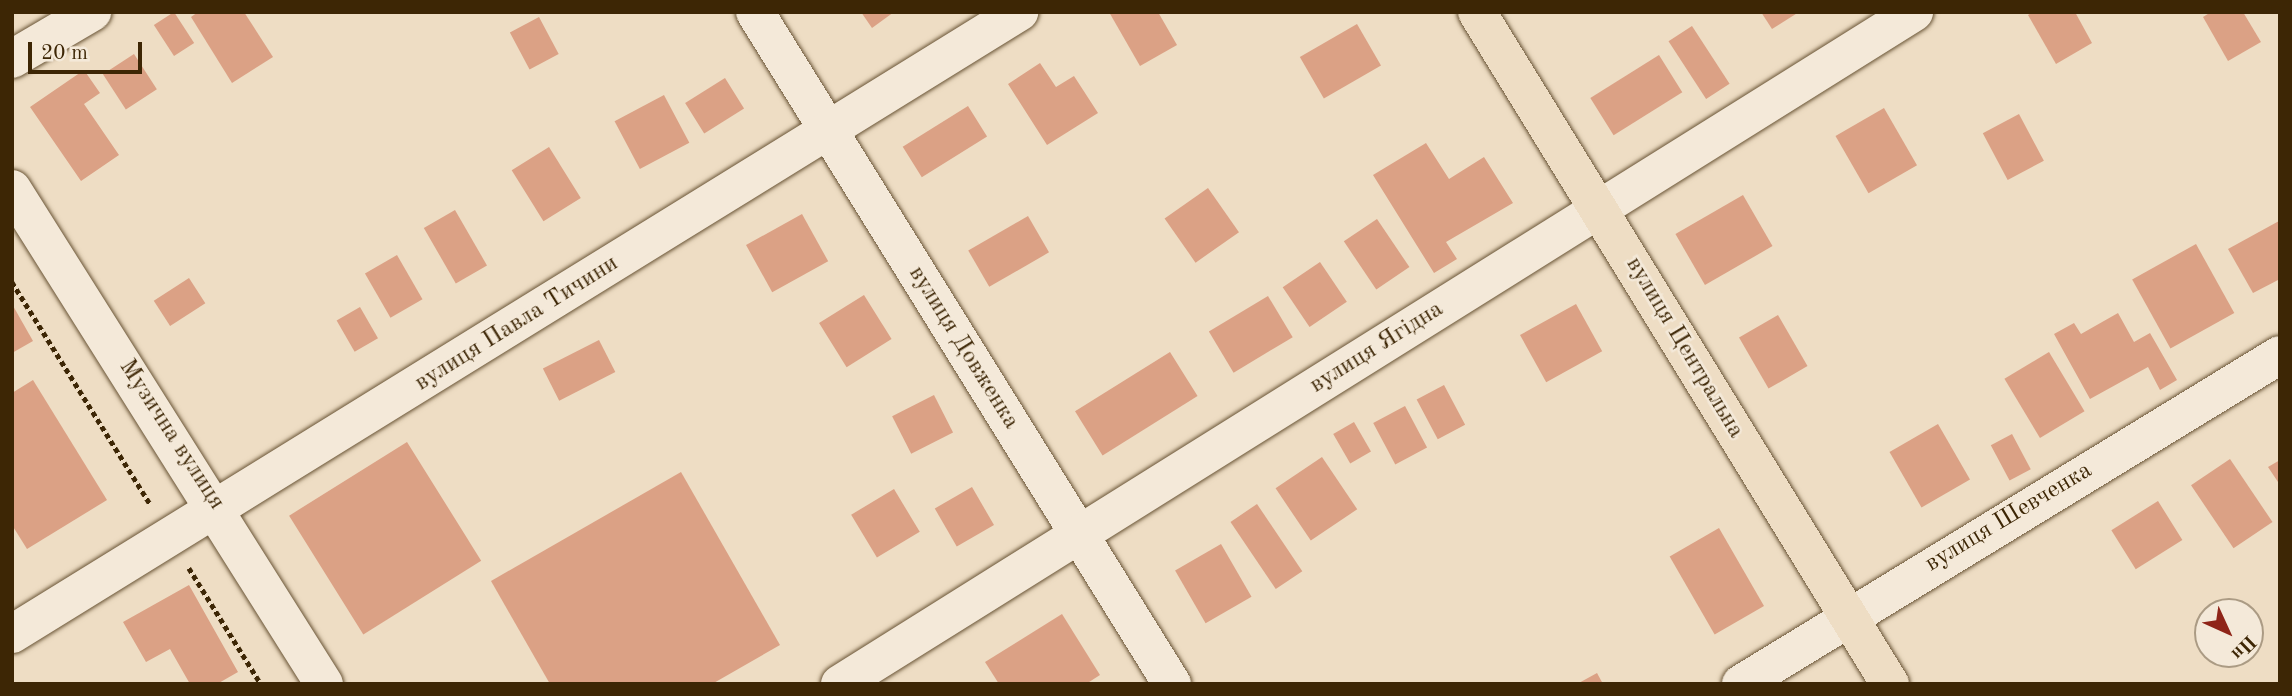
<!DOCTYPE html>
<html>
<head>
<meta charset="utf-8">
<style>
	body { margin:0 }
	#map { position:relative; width:2292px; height:696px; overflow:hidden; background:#eeddc4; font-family:"Old Standard TT",serif }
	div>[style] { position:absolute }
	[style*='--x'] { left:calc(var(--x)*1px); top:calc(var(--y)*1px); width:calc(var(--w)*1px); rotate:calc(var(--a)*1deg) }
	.building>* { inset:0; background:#dba185; transform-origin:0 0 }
	.path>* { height:4.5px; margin-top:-2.25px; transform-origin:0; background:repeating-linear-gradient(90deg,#3d2605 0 5px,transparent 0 8.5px) }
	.roads { filter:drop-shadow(0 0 2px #695435) drop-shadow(0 0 2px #695435) }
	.minor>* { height:38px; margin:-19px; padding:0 19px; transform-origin:19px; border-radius:19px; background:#f4e9d9 }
	.major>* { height:38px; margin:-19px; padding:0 19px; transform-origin:19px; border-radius:19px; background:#eeddc4 }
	span { translate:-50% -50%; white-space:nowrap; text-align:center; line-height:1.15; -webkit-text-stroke:5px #f4e9d9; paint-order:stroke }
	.street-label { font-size:24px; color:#3d2605 }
	.frame { position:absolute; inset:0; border:14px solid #3d2605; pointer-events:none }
	.north { position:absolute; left:2194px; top:598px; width:70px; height:70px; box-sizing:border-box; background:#f4e9d9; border:2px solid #ab9b84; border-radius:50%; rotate:135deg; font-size:19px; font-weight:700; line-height:28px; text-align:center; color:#3d2605 }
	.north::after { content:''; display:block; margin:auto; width:24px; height:32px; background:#8f2418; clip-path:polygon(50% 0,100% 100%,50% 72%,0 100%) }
	.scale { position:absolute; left:28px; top:42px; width:114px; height:32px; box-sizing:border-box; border:4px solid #3d2605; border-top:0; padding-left:9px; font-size:21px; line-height:24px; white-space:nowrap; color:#3d2605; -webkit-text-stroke:5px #f4e9d9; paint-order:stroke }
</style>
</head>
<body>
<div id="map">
	<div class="building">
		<div style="left:174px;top:12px;width:37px;height:24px;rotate:57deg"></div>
		<div style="clip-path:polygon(198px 12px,244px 12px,273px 57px,232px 83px,191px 17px)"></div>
		<div style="clip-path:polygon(861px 12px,894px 12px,872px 28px)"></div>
		<div style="clip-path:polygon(1109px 12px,1158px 12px,1177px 45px,1140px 66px)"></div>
		<div style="clip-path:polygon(1761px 12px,1799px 12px,1772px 29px)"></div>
		<div style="clip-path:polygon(2033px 12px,2075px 12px,2092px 43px,2056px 64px,2028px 15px)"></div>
		<div style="clip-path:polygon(2211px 12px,2243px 12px,2261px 42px,2228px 61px,2203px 17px)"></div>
		<div style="left:539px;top:17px;width:42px;height:33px;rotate:62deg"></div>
		<div style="left:1357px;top:24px;width:48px;height:66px;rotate:60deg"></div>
		<div style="left:1692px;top:26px;width:69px;height:28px;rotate:57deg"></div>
		<div style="left:134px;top:54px;width:42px;height:37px;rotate:57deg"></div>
		<div style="left:1659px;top:55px;width:44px;height:81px;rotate:58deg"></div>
		<div style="clip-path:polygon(1040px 63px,1056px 87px,1074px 76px,1098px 113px,1047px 145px,1008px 84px)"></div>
		<div style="clip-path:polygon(84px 70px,100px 93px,84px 104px,119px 155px,81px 181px,30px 107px)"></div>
		<div style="left:725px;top:78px;width:36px;height:47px;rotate:58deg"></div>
		<div style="left:664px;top:95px;width:54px;height:56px;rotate:62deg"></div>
		<div style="left:968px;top:106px;width:36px;height:77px;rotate:58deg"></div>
		<div style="left:1884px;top:108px;width:66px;height:56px;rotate:60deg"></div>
		<div style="left:2019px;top:114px;width:53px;height:41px;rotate:62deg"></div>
		<div style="clip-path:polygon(1426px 143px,1449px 179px,1484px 157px,1513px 203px,1446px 242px,1457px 259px,1434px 273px,1373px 175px)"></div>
		<div style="left:549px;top:147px;width:60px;height:44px;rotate:58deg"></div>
		<div style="left:1208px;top:188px;width:54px;height:53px;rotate:55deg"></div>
		<div style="left:1743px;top:195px;width:59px;height:78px;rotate:60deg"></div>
		<div style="left:455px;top:210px;width:64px;height:36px;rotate:60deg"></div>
		<div style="left:802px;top:214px;width:54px;height:64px;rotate:61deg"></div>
		<div style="left:1028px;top:216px;width:42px;height:69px;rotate:60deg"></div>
		<div style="left:1377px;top:219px;width:58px;height:40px;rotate:56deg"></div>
		<div style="clip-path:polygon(2279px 221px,2280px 279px,2253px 293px,2228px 249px)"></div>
		<div style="left:2196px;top:244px;width:79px;height:73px;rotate:61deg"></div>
		<div style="left:397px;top:255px;width:51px;height:37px;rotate:60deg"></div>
		<div style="left:1320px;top:262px;width:48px;height:45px;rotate:56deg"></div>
		<div style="left:189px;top:278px;width:30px;height:42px;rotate:57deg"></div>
		<div style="left:864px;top:295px;width:52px;height:53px;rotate:58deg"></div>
		<div style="left:1268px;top:296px;width:48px;height:69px;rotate:59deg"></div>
		<div style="clip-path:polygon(12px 304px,33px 341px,12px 353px)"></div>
		<div style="left:1576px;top:304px;width:54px;height:64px;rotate:61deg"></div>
		<div style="left:360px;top:307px;width:36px;height:27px;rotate:60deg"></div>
		<div style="clip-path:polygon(2118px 313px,2134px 342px,2150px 333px,2177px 380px,2160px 390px,2148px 367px,2090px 399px,2054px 334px,2074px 323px,2081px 334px)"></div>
		<div style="left:1778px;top:315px;width:59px;height:45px;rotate:60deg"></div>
		<div style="left:599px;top:340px;width:36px;height:63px;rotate:63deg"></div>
		<div style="left:1170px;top:352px;width:52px;height:112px;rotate:58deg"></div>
		<div style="left:2049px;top:352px;width:69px;height:52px;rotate:59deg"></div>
		<div style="clip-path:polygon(33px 380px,107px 500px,27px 549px,12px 525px,12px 393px)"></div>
		<div style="left:1444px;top:385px;width:45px;height:31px;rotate:62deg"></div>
		<div style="left:934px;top:395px;width:42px;height:47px;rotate:63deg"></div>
		<div style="left:1405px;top:406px;width:47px;height:36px;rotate:62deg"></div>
		<div style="left:1354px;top:422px;width:34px;height:24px;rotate:60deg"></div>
		<div style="left:1938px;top:424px;width:64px;height:56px;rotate:60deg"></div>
		<div style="left:2012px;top:434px;width:40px;height:24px;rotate:62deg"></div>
		<div style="left:407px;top:442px;width:140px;height:139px;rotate:58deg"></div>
		<div style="left:1322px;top:457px;width:63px;height:56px;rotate:56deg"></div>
		<div style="left:2230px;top:459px;width:76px;height:47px;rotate:56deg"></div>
		<div style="clip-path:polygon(2280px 460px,2280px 485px,2268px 467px)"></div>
		<div style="clip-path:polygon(681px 472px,780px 645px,712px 684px,550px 684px,491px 581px)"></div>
		<div style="left:972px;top:487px;width:44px;height:43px;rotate:60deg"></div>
		<div style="left:894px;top:489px;width:50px;height:50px;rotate:59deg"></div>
		<div style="left:2158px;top:501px;width:46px;height:55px;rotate:58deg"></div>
		<div style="left:1257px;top:504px;width:81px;height:32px;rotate:56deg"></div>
		<div style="left:1719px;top:528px;width:90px;height:57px;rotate:60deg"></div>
		<div style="left:1221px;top:544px;width:61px;height:53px;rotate:60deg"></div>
		<div style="clip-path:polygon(189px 585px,238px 672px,217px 684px,190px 684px,170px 649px,146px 662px,123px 622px)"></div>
		<div style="clip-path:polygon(1062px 614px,1100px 675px,1086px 684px,999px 684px,985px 662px)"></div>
		<div style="clip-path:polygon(1597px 673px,1603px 684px,1577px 684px)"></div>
	</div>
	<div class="path">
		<div style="--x:12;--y:282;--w:261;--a:58.1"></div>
		<div style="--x:189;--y:568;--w:137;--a:58.2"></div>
	</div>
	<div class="roads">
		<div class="minor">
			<div style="--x:755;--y:12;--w:791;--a:58.18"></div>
			<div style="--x:12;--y:59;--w:93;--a:-30.4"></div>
			<div style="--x:12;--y:189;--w:585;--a:57.78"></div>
			<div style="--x:12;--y:634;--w:1184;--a:-31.7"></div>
			<div style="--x:840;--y:684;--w:1267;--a:-32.03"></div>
			<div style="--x:1741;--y:684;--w:631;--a:-31.4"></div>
		</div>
		<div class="major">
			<div style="--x:1477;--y:12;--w:789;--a:58.43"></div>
		</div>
	</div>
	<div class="street-label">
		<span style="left:517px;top:324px;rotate:-32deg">вулиця Павла Тичини</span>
		<span style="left:963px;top:348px;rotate:58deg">вулиця Довженка</span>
		<span style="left:1377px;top:348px;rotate:-32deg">вулиця Ягідна</span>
		<span style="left:1684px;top:348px;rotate:59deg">вулиця Центральна</span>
		<span style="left:171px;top:435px;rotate:57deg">Музична вулиця</span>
		<span style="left:2009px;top:518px;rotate:-31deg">вулиця Шевченка</span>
	</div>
	<div class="frame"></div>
	<div class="north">Пн</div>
	<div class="scale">20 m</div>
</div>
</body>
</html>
